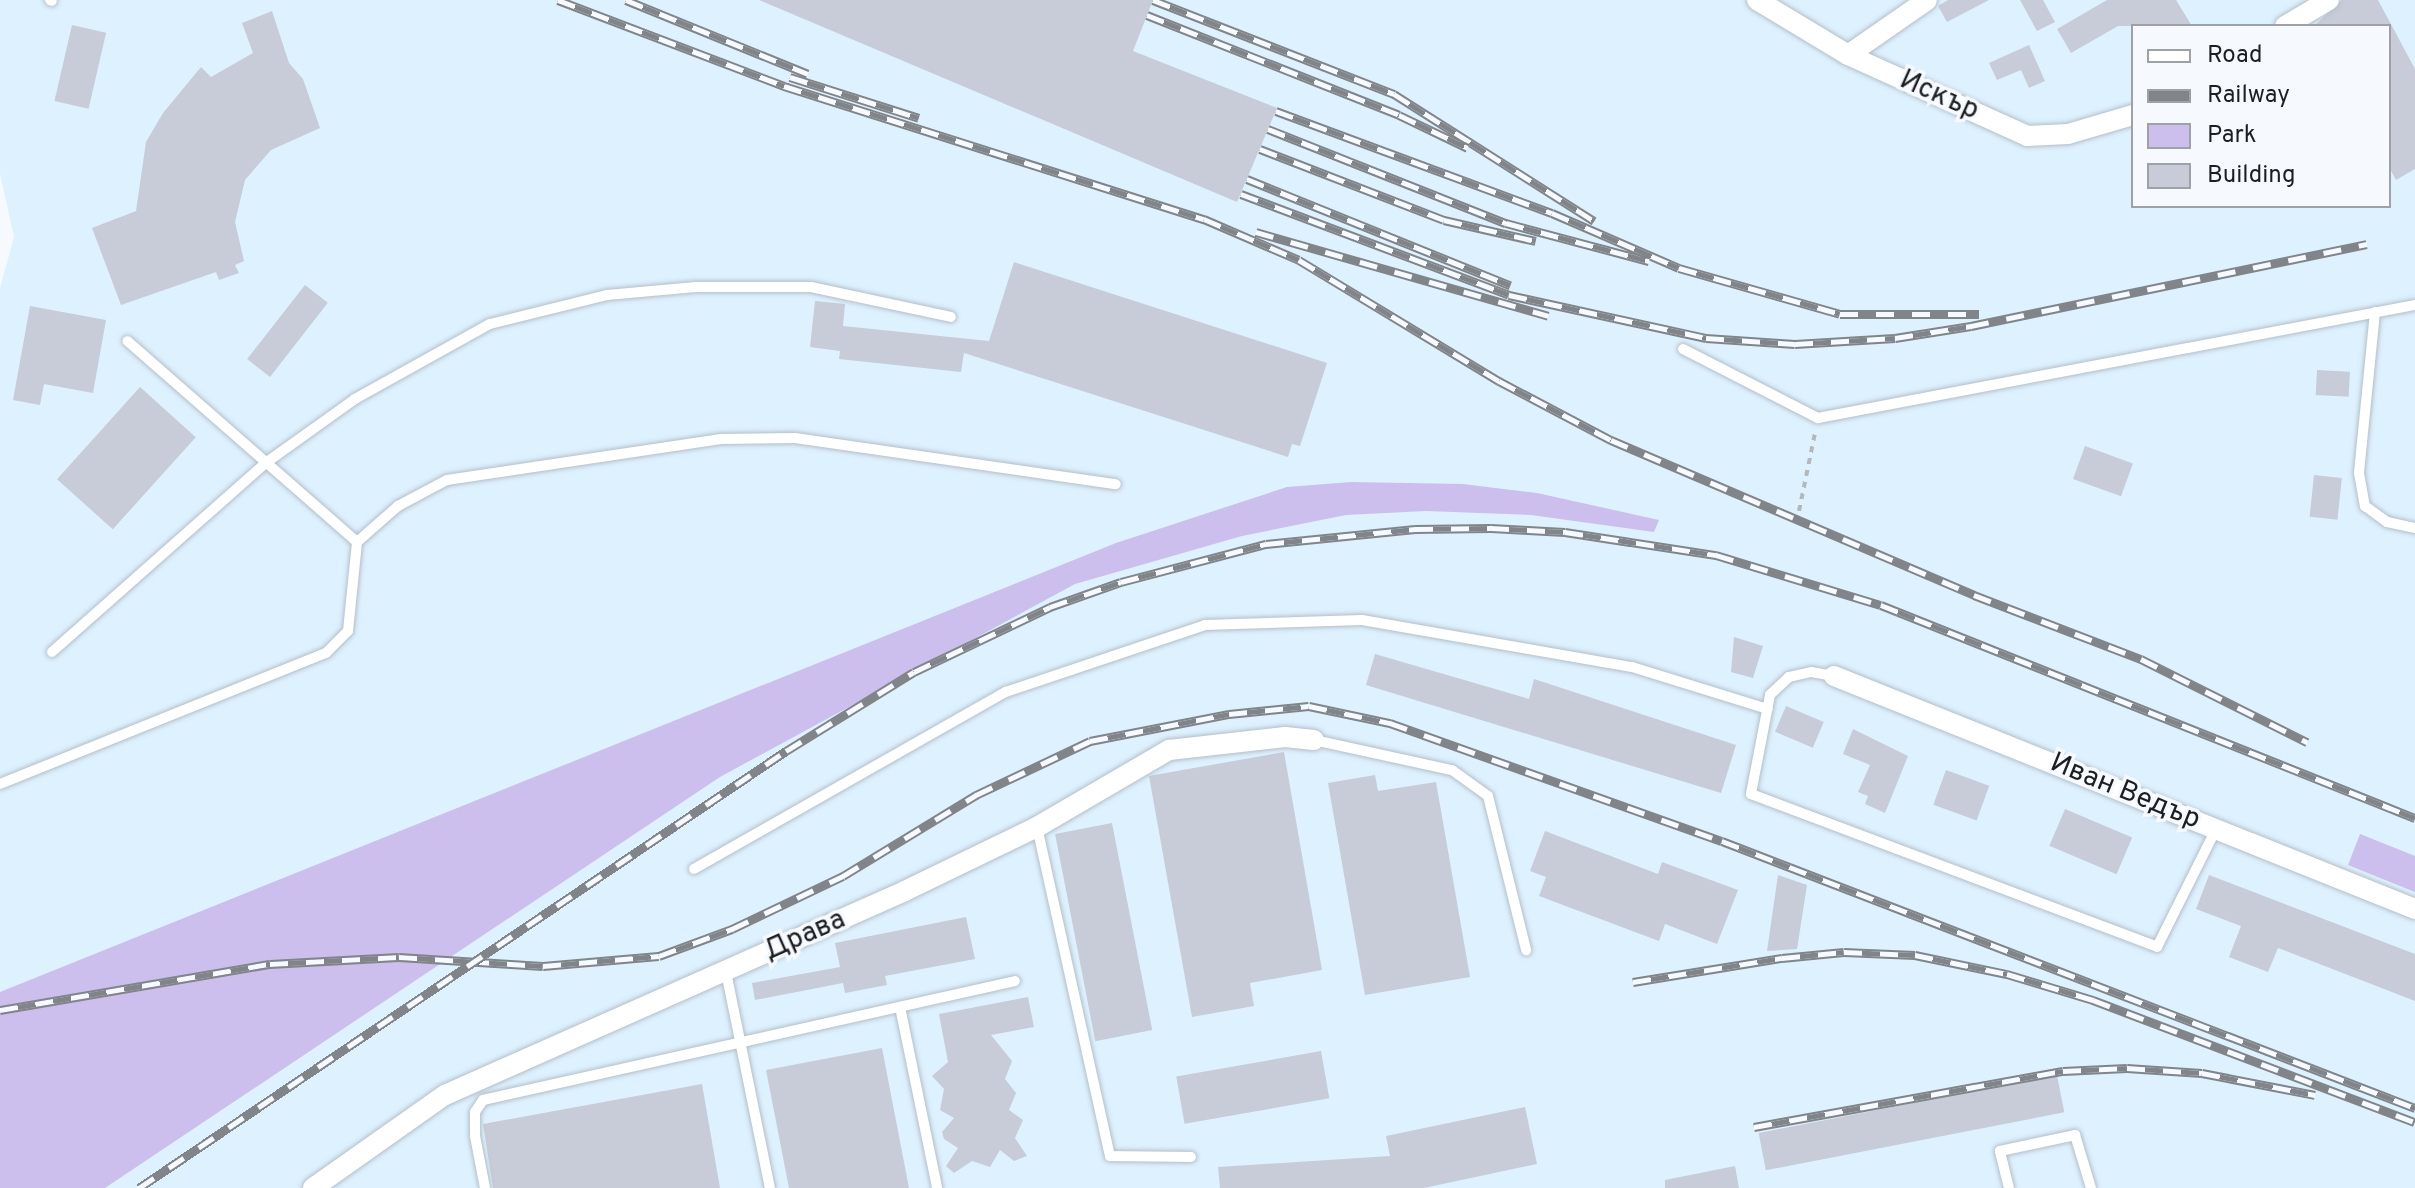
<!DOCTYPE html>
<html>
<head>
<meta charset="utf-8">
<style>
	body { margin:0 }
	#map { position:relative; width:2415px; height:1188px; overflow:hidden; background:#f6fafe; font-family:Overpass,sans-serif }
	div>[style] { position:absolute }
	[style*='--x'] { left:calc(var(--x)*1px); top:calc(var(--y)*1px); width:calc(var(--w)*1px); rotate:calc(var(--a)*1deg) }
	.built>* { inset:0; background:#def1ff }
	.green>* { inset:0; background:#ccbfee }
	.building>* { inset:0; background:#c7ccd8; transform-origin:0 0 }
	.path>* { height:4px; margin-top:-2px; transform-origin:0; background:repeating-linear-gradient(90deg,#b4b8bb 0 6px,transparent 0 12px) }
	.roads { filter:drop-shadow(0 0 2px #b3bfc7) drop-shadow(0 0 2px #b3bfc7) }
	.service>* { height:10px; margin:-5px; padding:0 5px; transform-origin:5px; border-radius:5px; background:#fff }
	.minor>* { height:20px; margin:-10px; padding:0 10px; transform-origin:10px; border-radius:10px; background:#fff }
	.rail>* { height:9px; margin-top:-4.5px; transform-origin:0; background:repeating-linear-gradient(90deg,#f6fafe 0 18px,#818589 0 36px); box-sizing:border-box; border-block:2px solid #818589 }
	span { translate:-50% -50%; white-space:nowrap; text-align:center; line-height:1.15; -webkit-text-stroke:7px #f6fafe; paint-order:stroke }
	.street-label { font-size:28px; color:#1b1f22 }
	.legend { position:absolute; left:2131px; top:24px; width:260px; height:184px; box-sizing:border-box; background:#f6fafe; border:2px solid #9ea2a6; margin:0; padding:10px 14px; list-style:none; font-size:24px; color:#1b1f22 }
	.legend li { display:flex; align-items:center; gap:16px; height:40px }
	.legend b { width:40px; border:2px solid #9ea2a6 }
</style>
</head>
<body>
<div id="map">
	<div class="built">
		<div style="clip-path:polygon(evenodd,0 0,2415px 0,2415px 1188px,0 1188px,0 288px,14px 237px,0 174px,0 0,2133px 26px,2389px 26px,2389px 206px,2133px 206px,2133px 26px)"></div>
	</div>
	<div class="green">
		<div style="clip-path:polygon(1351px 482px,1463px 484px,1537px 493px,1659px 520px,1654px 532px,1531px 515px,1426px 511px,1346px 515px,1242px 536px,1075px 584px,720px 777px,105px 1188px,0 1188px,0 992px,1116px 543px,1287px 487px)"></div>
		<div style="clip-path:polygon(2360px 834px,2415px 856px,2415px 892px,2348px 865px)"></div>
	</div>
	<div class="building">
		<div style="clip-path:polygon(759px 0,1153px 0,1133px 51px,1277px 108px,1237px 202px)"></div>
		<div style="clip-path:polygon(1948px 0,1989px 0,1947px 22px,1938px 6px)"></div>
		<div style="clip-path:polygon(2020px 0,2043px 0,2055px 22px,2037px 31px)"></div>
		<div style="clip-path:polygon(2107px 0,2176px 0,2192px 26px,2118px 26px,2071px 53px,2057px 29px)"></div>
		<div style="clip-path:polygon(2342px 0,2378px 0,2415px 69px,2415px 169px,2396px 180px,2389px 167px,2389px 26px,2314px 26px)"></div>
		<div style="clip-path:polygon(272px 11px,289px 63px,303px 79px,320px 128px,271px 150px,245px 180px,235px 222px,244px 261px,235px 265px,239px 273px,219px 280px,216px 272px,121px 305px,92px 228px,136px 211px,146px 142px,163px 113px,201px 67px,211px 77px,253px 53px,242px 23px)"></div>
		<div style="left:72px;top:25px;width:35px;height:78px;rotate:13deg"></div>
		<div style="clip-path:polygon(2029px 45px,2045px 81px,2029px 88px,2021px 70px,1997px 80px,1989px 63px)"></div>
		<div style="clip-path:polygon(1014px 262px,1327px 363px,1300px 446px,1292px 444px,1288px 457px,964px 353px,961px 372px,839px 359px,840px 351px,810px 347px,815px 301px,845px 304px,843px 326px,989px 341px)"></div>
		<div style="left:305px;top:285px;width:29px;height:94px;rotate:38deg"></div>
		<div style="clip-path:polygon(30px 306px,106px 320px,93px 393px,44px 384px,40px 405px,13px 400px)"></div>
		<div style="left:2317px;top:370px;width:33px;height:25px;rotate:3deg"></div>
		<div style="left:140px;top:387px;width:75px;height:124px;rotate:42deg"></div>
		<div style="left:2085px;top:446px;width:51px;height:35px;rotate:20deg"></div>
		<div style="left:2314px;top:475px;width:28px;height:42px;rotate:6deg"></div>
		<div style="clip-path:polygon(1734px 637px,1763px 646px,1753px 678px,1731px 672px)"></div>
		<div style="clip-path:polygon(1375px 654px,1529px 699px,1534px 679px,1736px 745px,1721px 793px,1366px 685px)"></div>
		<div style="left:1786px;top:706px;width:41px;height:28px;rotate:23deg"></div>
		<div style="clip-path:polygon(1853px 729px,1908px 756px,1885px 813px,1865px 804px,1868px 796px,1858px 792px,1870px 765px,1843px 754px)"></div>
		<div style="clip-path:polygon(1284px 752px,1322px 970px,1250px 983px,1254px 1006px,1192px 1017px,1149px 776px)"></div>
		<div style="left:1946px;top:770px;width:46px;height:37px;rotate:20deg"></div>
		<div style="clip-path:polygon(1375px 775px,1378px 791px,1436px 782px,1470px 977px,1365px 995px,1328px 783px)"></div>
		<div style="left:2065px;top:809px;width:73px;height:40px;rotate:23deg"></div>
		<div style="left:1112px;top:823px;width:211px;height:58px;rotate:79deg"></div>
		<div style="clip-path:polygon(1545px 831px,1658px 874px,1662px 862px,1738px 890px,1717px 944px,1665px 924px,1659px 941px,1539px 896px,1546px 877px,1530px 871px)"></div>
		<div style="clip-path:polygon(1778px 875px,1807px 885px,1797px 949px,1767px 951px)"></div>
		<div style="clip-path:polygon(2209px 875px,2415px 954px,2415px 1001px,2278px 948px,2268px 972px,2229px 957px,2241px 926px,2196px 909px)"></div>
		<div style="clip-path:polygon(966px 917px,975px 959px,885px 976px,887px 985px,845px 993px,843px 983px,755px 1000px,752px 983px,840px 967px,835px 943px)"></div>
		<div style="clip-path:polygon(1028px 997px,1034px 1027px,991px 1035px,1012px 1061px,1005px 1079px,1016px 1093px,1009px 1110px,1023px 1120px,1015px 1138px,1027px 1156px,1014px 1161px,1000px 1150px,990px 1167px,972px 1161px,954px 1173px,946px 1166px,958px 1148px,944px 1139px,942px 1132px,954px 1118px,940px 1110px,944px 1089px,932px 1076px,948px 1062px,939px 1014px)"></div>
		<div style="clip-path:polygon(882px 1048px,909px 1188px,789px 1188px,766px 1070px)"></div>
		<div style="left:1321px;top:1051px;width:48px;height:147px;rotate:80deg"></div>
		<div style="left:2057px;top:1075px;width:38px;height:304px;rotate:79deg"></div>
		<div style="clip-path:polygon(702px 1084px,720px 1188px,493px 1188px,483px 1124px)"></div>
		<div style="clip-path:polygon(1525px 1107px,1537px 1164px,1424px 1188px,1220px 1188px,1218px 1167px,1390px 1156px,1386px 1136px)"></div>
		<div style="clip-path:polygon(1735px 1166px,1739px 1188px,1665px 1188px,1665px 1180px)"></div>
	</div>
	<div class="path">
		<div style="--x:1799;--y:511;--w:80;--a:-78.4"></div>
	</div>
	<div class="roads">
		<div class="service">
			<div style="--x:50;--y:0;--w:2;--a:27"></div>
			<div style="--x:2375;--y:312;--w:162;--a:95.7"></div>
			<div style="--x:2359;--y:473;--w:34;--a:80"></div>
			<div style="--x:2365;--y:506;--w:27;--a:36"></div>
			<div style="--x:2387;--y:522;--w:29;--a:12"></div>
			<div style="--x:1683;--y:349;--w:152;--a:27.1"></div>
			<div style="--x:1818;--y:418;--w:608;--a:-10.72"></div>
			<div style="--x:357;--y:542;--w:55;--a:-41.3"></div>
			<div style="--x:398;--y:506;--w:55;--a:-28"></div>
			<div style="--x:447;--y:480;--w:277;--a:-8.5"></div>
			<div style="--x:721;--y:439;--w:74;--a:-0.8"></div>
			<div style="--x:795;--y:438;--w:324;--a:8.2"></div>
			<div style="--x:52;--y:652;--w:287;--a:-41.5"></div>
			<div style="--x:267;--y:462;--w:108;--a:-35.6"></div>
			<div style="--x:355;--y:399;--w:154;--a:-29.1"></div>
			<div style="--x:490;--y:324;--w:121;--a:-13.9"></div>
			<div style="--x:607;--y:295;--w:89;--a:-5.1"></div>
			<div style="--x:696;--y:287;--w:115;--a:0"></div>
			<div style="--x:811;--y:287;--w:143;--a:12.1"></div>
			<div style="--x:1834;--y:676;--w:23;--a:-170"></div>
			<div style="--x:1811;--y:672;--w:23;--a:167"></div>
			<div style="--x:1789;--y:677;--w:26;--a:137"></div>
			<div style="--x:1770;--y:695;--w:101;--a:100.9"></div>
			<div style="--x:1751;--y:794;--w:434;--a:20.6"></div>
			<div style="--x:2157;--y:947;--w:132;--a:-63.4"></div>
			<div style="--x:1314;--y:740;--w:141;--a:12.3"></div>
			<div style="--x:1452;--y:770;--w:44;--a:35.8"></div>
			<div style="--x:1488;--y:796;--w:159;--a:76.1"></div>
			<div style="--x:0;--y:784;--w:351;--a:-21.9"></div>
			<div style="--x:326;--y:653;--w:31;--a:-45"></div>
			<div style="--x:348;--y:631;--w:89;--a:-84.2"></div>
			<div style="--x:357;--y:542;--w:305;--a:-138.8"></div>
			<div style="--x:1037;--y:827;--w:337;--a:77.5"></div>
			<div style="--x:1110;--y:1156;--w:81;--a:0.7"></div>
			<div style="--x:694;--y:869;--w:359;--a:-29.6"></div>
			<div style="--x:1006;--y:692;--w:210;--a:-18.6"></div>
			<div style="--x:1205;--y:625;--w:157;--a:-1.8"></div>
			<div style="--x:1362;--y:620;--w:274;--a:9.9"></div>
			<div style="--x:1632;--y:667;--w:142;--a:17.2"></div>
			<div style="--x:726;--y:972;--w:220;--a:78.5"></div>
			<div style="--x:900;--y:1007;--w:185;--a:78.4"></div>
			<div style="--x:485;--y:1188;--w:53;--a:-100.9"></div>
			<div style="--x:475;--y:1136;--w:24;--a:-90"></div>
			<div style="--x:475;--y:1112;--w:14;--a:-56"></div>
			<div style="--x:483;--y:1100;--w:545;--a:-12.61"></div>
			<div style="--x:2009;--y:1188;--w:38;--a:-104"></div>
			<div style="--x:2000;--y:1151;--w:77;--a:-12"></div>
			<div style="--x:2075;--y:1135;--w:55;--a:73.2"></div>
		</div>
		<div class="minor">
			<div style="--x:1757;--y:0;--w:106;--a:31.1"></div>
			<div style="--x:1848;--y:55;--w:196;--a:24.3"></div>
			<div style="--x:2027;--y:136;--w:41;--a:-2.8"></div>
			<div style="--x:2068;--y:134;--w:68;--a:-16.3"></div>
			<div style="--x:2285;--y:26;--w:51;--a:-30.6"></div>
			<div style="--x:1848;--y:55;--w:96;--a:-34.8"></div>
			<div style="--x:1834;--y:676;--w:626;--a:21.85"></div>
			<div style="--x:313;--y:1188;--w:161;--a:-35.2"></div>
			<div style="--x:445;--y:1095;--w:503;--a:-23.92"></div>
			<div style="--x:905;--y:891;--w:147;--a:-25.9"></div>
			<div style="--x:1037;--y:827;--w:153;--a:-30.3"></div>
			<div style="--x:1169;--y:750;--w:117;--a:-6.4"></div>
			<div style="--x:1285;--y:737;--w:29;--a:6"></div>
		</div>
	</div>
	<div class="rail">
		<div style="--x:558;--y:0;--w:242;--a:20.8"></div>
		<div style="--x:784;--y:86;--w:441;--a:17.6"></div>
		<div style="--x:1204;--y:219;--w:103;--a:23.3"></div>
		<div style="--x:1299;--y:260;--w:234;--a:31.2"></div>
		<div style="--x:1499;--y:381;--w:127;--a:27.8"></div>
		<div style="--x:1611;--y:440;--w:395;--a:23.1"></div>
		<div style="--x:1974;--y:595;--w:179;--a:21"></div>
		<div style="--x:2141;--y:659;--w:186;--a:26.6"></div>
		<div style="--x:626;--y:0;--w:196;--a:22.1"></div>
		<div style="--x:1153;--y:0;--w:259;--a:21.3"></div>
		<div style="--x:1394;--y:94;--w:237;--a:32.4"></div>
		<div style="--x:1147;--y:15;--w:271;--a:21.6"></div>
		<div style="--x:1399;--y:115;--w:76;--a:25.6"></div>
		<div style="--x:790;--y:77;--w:135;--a:17.6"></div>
		<div style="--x:1276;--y:111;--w:294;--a:20.3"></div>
		<div style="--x:1552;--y:213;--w:138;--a:23.4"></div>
		<div style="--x:1679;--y:268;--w:167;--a:15.9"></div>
		<div style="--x:1840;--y:314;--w:139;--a:0"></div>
		<div style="--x:1268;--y:129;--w:256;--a:21.6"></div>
		<div style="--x:1506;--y:223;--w:148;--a:14.9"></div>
		<div style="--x:1260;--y:149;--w:197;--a:21.1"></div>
		<div style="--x:1444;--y:220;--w:94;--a:12.9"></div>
		<div style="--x:1247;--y:179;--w:284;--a:22"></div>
		<div style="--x:1241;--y:194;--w:286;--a:20.6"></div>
		<div style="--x:1509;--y:295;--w:202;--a:12.3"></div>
		<div style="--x:1706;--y:338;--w:89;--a:3.9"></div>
		<div style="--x:1795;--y:344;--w:100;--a:-3.4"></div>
		<div style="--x:1895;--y:338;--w:77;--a:-9"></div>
		<div style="--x:1971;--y:326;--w:404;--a:-11.7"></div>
		<div style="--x:1256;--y:232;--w:304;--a:16"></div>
		<div style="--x:1633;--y:982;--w:151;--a:-9.2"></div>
		<div style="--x:1782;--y:958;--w:62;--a:-5.5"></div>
		<div style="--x:1844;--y:952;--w:71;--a:2.4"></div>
		<div style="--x:1915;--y:955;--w:94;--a:11.7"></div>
		<div style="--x:2007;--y:974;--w:90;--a:16.8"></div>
		<div style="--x:2093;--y:1000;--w:344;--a:20.8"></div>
		<div style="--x:0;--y:1010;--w:274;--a:-9.7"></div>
		<div style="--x:270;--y:964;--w:129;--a:-3.1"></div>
		<div style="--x:399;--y:957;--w:144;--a:3.6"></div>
		<div style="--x:543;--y:966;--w:116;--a:-4.9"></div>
		<div style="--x:659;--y:956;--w:78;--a:-20.3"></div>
		<div style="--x:732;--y:929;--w:123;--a:-25.5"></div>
		<div style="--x:843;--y:876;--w:156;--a:-31.3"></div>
		<div style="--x:976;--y:795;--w:126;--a:-25.3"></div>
		<div style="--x:1090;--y:741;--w:142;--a:-11"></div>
		<div style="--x:1229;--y:714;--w:80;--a:-5.7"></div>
		<div style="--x:1309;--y:706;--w:83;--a:11.9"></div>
		<div style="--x:1390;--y:723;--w:352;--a:19.6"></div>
		<div style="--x:1722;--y:841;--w:743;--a:21.07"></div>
		<div style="--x:1754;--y:1127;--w:314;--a:-10.3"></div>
		<div style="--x:2063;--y:1071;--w:64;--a:-2.7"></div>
		<div style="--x:2127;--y:1068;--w:75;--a:3.8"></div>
		<div style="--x:2202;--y:1073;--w:115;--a:11"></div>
		<div style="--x:139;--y:1188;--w:781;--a:-34.04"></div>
		<div style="--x:786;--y:751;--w:150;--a:-31.7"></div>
		<div style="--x:914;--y:672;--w:151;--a:-25.5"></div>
		<div style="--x:1050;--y:607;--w:75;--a:-19.4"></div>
		<div style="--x:1121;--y:582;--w:150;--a:-14.7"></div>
		<div style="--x:1266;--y:544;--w:150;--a:-5.7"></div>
		<div style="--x:1415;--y:529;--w:76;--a:-0.8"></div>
		<div style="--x:1491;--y:528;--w:74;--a:3.1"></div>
		<div style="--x:1565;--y:532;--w:153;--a:8.7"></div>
		<div style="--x:1716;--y:555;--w:172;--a:16.9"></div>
		<div style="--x:1881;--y:605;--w:575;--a:21.75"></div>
	</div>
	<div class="street-label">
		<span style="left:1939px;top:96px;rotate:24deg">Искър</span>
		<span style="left:2125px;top:792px;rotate:22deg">Иван Ведър</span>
		<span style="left:805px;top:936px;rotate:-24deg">Драва</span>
	</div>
	<ul class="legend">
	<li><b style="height:10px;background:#fff"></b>Road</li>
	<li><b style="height:10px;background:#818589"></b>Railway</li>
	<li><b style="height:22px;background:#ccbfee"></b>Park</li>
	<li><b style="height:22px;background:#c7ccd8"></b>Building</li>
	</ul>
</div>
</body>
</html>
